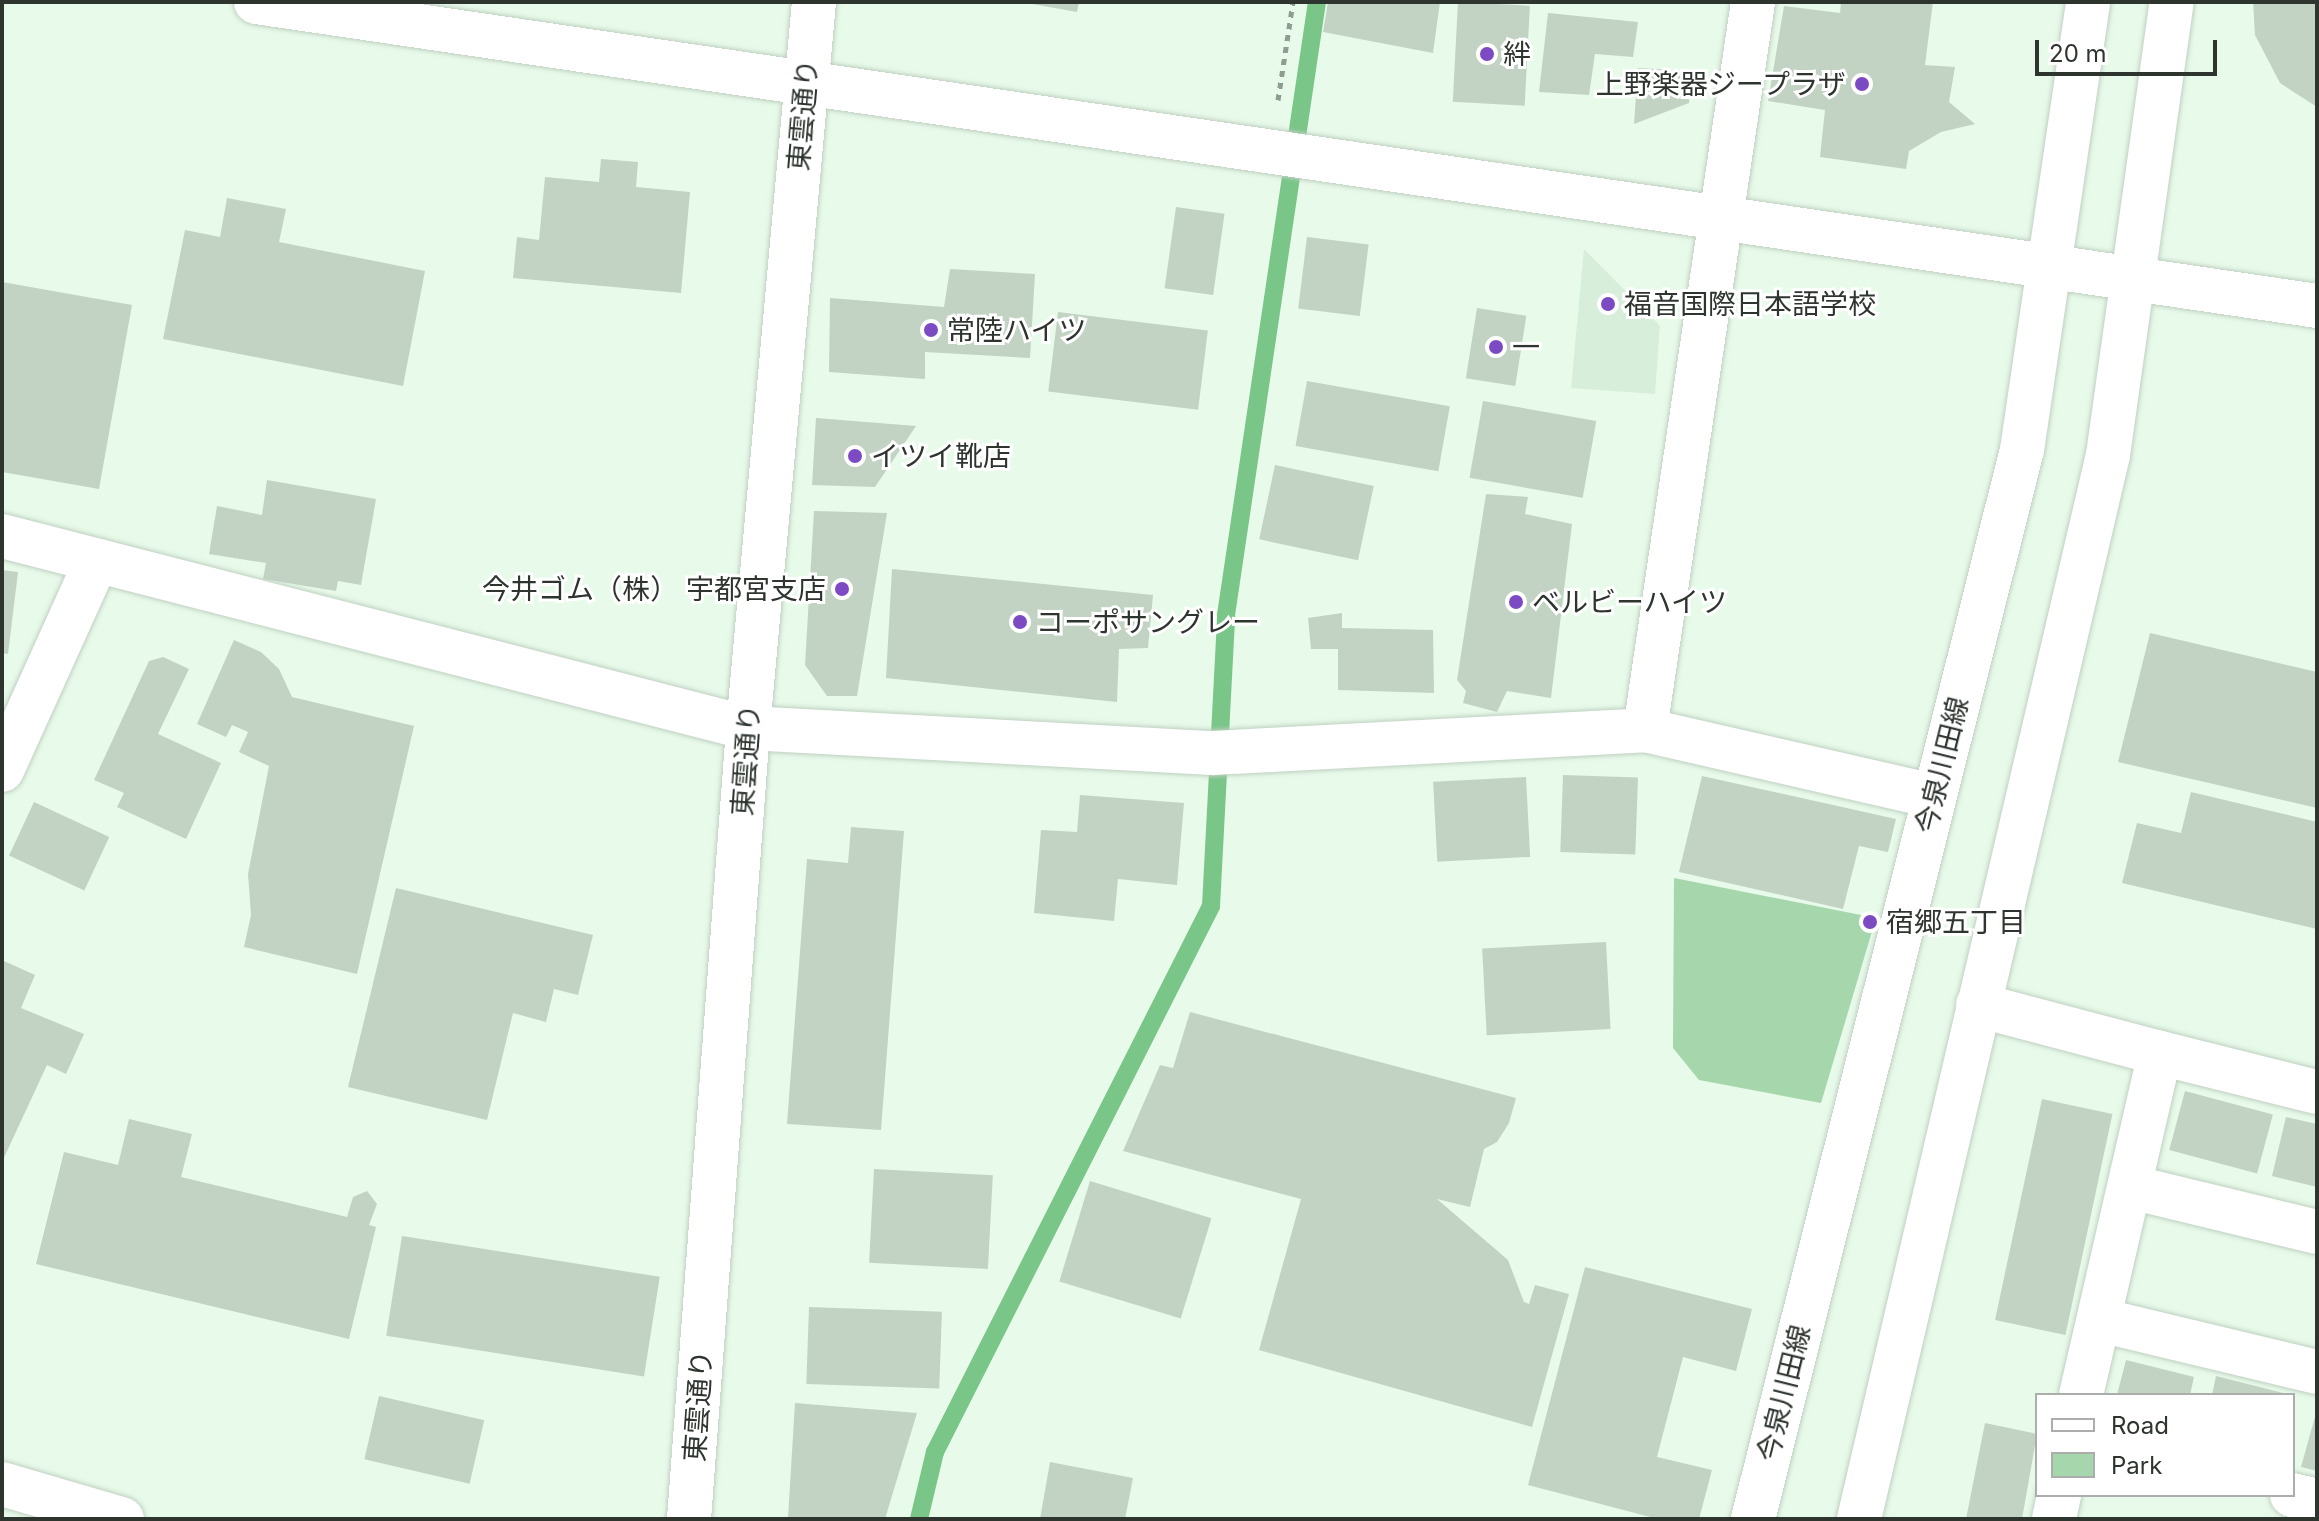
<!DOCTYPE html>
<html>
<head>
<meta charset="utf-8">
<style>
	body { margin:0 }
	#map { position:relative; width:2319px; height:1521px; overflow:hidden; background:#e8faea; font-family:Inter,"Noto Sans JP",sans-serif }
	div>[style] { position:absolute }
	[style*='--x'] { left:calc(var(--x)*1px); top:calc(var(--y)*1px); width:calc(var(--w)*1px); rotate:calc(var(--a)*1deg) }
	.built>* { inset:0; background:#d7efda }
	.green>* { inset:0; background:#a5d6ac }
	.stream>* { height:18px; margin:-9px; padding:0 9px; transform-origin:9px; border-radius:9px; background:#7ac588 }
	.building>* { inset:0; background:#c2d3c4; transform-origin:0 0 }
	.path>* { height:5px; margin-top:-2.5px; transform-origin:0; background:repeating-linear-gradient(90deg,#8f9c91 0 6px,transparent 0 12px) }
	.roads { filter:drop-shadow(0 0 2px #bfd0c1) drop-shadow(0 0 2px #bfd0c1) }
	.minor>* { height:44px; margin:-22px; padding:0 22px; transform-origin:22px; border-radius:22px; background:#fff }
	.major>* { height:44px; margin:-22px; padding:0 22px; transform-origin:22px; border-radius:22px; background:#fff }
	.dots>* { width:22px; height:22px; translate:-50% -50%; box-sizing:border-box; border:4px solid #fff; border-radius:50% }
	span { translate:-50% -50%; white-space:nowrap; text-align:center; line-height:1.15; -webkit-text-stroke:6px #fff; paint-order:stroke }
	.poi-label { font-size:28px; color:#2e352f }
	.left { translate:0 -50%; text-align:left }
	.right { translate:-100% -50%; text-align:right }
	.street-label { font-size:28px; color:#2e352f }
	.frame { position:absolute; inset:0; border:4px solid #2e352f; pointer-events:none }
	.legend { position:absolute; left:2035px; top:1393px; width:260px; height:104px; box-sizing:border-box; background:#fff; border:2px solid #abaeac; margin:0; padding:10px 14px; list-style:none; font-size:24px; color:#2e352f }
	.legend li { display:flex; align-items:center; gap:16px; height:40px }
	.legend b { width:40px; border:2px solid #abaeac }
	.scale { position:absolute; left:2035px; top:40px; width:182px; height:36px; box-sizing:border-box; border:4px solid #2e352f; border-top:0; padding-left:10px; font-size:24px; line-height:28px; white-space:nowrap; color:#2e352f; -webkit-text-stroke:6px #fff; paint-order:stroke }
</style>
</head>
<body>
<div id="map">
	<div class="built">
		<div style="clip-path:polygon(1584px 249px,1660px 326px,1655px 394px,1571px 388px)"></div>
	</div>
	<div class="green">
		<div style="clip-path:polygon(1674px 878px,1876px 918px,1821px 1103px,1699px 1080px,1673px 1048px)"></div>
	</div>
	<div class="stream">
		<div style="--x:919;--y:1519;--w:69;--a:-76.6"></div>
		<div style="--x:935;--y:1452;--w:612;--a:-63.18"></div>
		<div style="--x:1211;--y:906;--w:291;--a:-87"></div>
		<div style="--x:1226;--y:615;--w:620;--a:-81.56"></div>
	</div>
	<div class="building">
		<div style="clip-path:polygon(1021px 2px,1079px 2px,1077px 12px)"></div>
		<div style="clip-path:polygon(1328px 2px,1440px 2px,1433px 53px,1323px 32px)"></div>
		<div style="left:1458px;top:2px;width:72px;height:100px;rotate:3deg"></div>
		<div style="clip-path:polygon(1841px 2px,1933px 2px,1925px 65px,1955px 67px,1949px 102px,1975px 124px,1941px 132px,1909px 151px,1906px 169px,1820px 157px,1825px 110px,1768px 101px,1784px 6px,1840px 13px)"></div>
		<div style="clip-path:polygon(2253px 2px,2317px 2px,2317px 107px,2280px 83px,2255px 35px)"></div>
		<div style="clip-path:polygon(1548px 13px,1638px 22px,1633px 57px,1595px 54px,1589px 95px,1539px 92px)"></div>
		<div style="clip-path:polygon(1638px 68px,1691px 71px,1689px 103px,1634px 124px)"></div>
		<div style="clip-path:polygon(601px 159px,638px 162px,636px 187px,690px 192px,681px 293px,513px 278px,517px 237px,539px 240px,545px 177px,599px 182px)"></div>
		<div style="clip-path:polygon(227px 198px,286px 209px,279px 242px,425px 271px,403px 386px,163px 339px,185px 230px,220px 237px)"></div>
		<div style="left:1176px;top:207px;width:49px;height:82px;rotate:8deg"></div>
		<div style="left:1307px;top:237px;width:62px;height:72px;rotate:7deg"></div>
		<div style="clip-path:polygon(950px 269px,1035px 274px,1030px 358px,925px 352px,925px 379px,829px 372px,830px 298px,944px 307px)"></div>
		<div style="clip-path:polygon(2px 282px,132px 305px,99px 489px,2px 472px)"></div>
		<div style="left:1477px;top:308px;width:50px;height:71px;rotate:9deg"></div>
		<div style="left:1058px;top:312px;width:151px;height:80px;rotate:7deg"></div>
		<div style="left:1307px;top:381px;width:145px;height:66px;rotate:10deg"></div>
		<div style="left:1483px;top:401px;width:115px;height:78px;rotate:10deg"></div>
		<div style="clip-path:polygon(816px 418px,916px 426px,875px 487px,812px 485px)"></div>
		<div style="left:1275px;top:465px;width:101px;height:76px;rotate:12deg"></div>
		<div style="clip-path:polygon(267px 480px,376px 499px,361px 585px,338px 581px,336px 591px,263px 579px,266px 563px,209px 554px,217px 506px,262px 515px)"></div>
		<div style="clip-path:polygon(1486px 494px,1528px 497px,1525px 514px,1572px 524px,1551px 698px,1507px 691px,1497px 712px,1463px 703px,1466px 691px,1457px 680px)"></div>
		<div style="clip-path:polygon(814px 511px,887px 513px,857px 696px,827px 696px,805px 665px)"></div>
		<div style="clip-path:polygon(892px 569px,1153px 595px,1148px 648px,1119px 649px,1117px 702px,886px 678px)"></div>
		<div style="clip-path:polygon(2px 570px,18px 572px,8px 654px,2px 653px)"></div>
		<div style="clip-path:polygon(1342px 613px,1342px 628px,1433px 630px,1434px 693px,1338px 690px,1338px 649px,1311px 649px,1308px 618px)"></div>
		<div style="clip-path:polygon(2150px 633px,2317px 672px,2317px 808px,2118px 762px)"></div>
		<div style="clip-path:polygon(234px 640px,261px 652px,279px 669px,292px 697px,414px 726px,357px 974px,244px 947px,251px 915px,248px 874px,269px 766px,239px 752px,248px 732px,232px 725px,226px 737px,197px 724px)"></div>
		<div style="clip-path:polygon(163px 657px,189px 669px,158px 734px,221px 763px,186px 839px,117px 807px,124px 793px,94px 780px,149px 661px)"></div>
		<div style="left:1563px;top:775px;width:75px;height:77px;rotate:2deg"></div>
		<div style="clip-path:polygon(1702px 776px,1896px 819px,1888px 852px,1859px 846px,1843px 909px,1679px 872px)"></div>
		<div style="left:1526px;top:777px;width:80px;height:93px;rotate:87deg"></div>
		<div style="clip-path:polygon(2191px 792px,2317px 822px,2317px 929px,2122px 883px,2137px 823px,2181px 833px)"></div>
		<div style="clip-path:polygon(1080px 795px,1184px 803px,1177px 885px,1118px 879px,1114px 921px,1034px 913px,1041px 830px,1077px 832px)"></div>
		<div style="left:34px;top:802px;width:83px;height:59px;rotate:25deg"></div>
		<div style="clip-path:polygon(851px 827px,904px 831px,881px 1130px,787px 1124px,807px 859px,848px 863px)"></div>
		<div style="clip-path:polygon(396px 888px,593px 935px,578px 995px,554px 989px,546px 1022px,513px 1013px,487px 1120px,348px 1087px)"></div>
		<div style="left:1606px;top:942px;width:87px;height:124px;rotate:87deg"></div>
		<div style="clip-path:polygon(4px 961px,35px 975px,21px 1008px,84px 1034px,66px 1074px,47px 1065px,2px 1162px)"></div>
		<div style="clip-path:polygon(1190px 1012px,1516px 1098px,1509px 1123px,1497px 1142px,1484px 1149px,1470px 1207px,1437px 1199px,1508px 1260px,1524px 1302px,1529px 1304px,1535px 1285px,1569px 1294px,1532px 1427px,1259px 1350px,1301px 1199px,1123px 1151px,1160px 1065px,1173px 1068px)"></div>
		<div style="left:2185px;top:1091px;width:91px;height:61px;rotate:15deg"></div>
		<div style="left:2042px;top:1099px;width:72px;height:226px;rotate:12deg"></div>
		<div style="clip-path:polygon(2286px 1117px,2317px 1124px,2317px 1187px,2272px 1176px)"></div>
		<div style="clip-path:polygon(129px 1119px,192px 1134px,181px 1177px,347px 1217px,353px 1197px,367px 1191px,377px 1204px,369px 1225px,376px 1227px,349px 1339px,36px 1264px,64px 1152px,118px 1165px)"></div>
		<div style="left:874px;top:1169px;width:119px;height:94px;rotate:3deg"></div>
		<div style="left:1090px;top:1181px;width:127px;height:105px;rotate:17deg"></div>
		<div style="left:402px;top:1236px;width:261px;height:101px;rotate:9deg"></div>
		<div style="clip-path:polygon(1585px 1267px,1752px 1309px,1736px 1371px,1683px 1357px,1657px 1457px,1712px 1470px,1699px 1519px,1658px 1519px,1528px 1485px)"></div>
		<div style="left:809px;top:1307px;width:133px;height:77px;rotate:2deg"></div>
		<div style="clip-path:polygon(2126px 1360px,2194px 1377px,2190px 1395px,2117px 1395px)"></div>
		<div style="clip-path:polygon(2216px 1376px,2287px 1394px,2287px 1395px,2212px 1395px)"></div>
		<div style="left:379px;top:1396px;width:108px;height:65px;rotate:13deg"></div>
		<div style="clip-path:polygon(795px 1403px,917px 1413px,885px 1519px,788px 1518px)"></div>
		<div style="clip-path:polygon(2316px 1413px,2317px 1413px,2317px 1471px,2301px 1467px)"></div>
		<div style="clip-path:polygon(1985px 1423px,2037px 1434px,2022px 1519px,1966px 1519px)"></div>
		<div style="clip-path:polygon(1050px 1462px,1133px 1478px,1125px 1519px,1040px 1519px)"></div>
	</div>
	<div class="path">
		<div style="--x:1278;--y:100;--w:99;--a:-81.3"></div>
	</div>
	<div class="roads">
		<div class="minor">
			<div style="--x:256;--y:2;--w:2083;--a:8.39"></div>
			<div style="--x:2;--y:536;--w:770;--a:14.43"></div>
			<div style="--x:748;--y:728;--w:465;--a:3.1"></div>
			<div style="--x:1212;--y:753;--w:434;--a:-3"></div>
			<div style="--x:1645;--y:730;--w:736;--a:-81.56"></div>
			<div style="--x:1645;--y:730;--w:296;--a:12.9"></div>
			<div style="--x:2;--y:770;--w:230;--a:-65.7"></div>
			<div style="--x:1978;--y:1005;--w:188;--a:14.8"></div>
			<div style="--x:2131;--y:1187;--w:191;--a:13.6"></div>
			<div style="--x:2100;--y:1320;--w:223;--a:13.5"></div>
			<div style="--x:2081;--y:1395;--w:351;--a:-77"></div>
			<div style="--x:2160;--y:1053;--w:162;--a:14"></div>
			<div style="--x:2292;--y:1495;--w:26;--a:13"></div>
			<div style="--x:689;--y:1519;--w:793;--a:-85.73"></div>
			<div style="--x:748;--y:728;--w:729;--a:-84.81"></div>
			<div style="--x:1753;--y:1519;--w:1102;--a:-75.88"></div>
			<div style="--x:2022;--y:450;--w:453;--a:-81.6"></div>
			<div style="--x:1859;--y:1519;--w:1093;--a:-76.83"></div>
			<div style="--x:2108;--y:455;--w:457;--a:-82"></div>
			<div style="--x:2054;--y:1519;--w:25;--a:-78"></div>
		</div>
		<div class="major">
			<div style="--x:2;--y:1484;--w:125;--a:16.3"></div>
		</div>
	</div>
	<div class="dots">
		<div style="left:1487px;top:54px;background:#7c4bc3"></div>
		<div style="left:1862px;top:84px;background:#7c4bc3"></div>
		<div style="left:1608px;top:304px;background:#7c4bc3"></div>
		<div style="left:931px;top:330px;background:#7c4bc3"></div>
		<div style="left:1496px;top:347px;background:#7c4bc3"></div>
		<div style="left:855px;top:456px;background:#7c4bc3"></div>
		<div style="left:842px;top:589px;background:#7c4bc3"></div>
		<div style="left:1516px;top:602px;background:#7c4bc3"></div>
		<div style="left:1020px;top:622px;background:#7c4bc3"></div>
		<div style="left:1870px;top:922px;background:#7c4bc3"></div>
	</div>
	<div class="poi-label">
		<span class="left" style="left:1503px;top:54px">絆</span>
		<span class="right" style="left:1846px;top:84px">上野楽器ジープラザ</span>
		<span class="left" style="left:1624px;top:304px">福音国際日本語学校</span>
		<span class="left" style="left:947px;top:330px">常陸ハイツ</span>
		<span class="left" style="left:1512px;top:347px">一</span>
		<span class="left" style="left:871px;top:456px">イツイ靴店</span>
		<span class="right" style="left:826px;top:589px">今井ゴム（株） 宇都宮支店</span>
		<span class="left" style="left:1532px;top:602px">ベルビーハイツ</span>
		<span class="left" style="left:1036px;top:622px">コーポサングレー</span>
		<span class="left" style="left:1886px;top:922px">宿郷五丁目</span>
	</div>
	<div class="street-label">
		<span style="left:803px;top:115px;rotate:-85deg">東雲通り</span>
		<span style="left:746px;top:760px;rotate:-86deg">東雲通り</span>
		<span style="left:1942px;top:765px;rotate:-76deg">今泉川田線</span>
		<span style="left:1784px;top:1393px;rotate:-76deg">今泉川田線</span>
		<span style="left:698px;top:1406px;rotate:-86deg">東雲通り</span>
	</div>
	<div class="frame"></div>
	<ul class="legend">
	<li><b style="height:10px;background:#fff"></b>Road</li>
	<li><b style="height:22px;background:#a5d6ac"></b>Park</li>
	</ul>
	<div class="scale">20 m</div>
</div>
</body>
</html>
